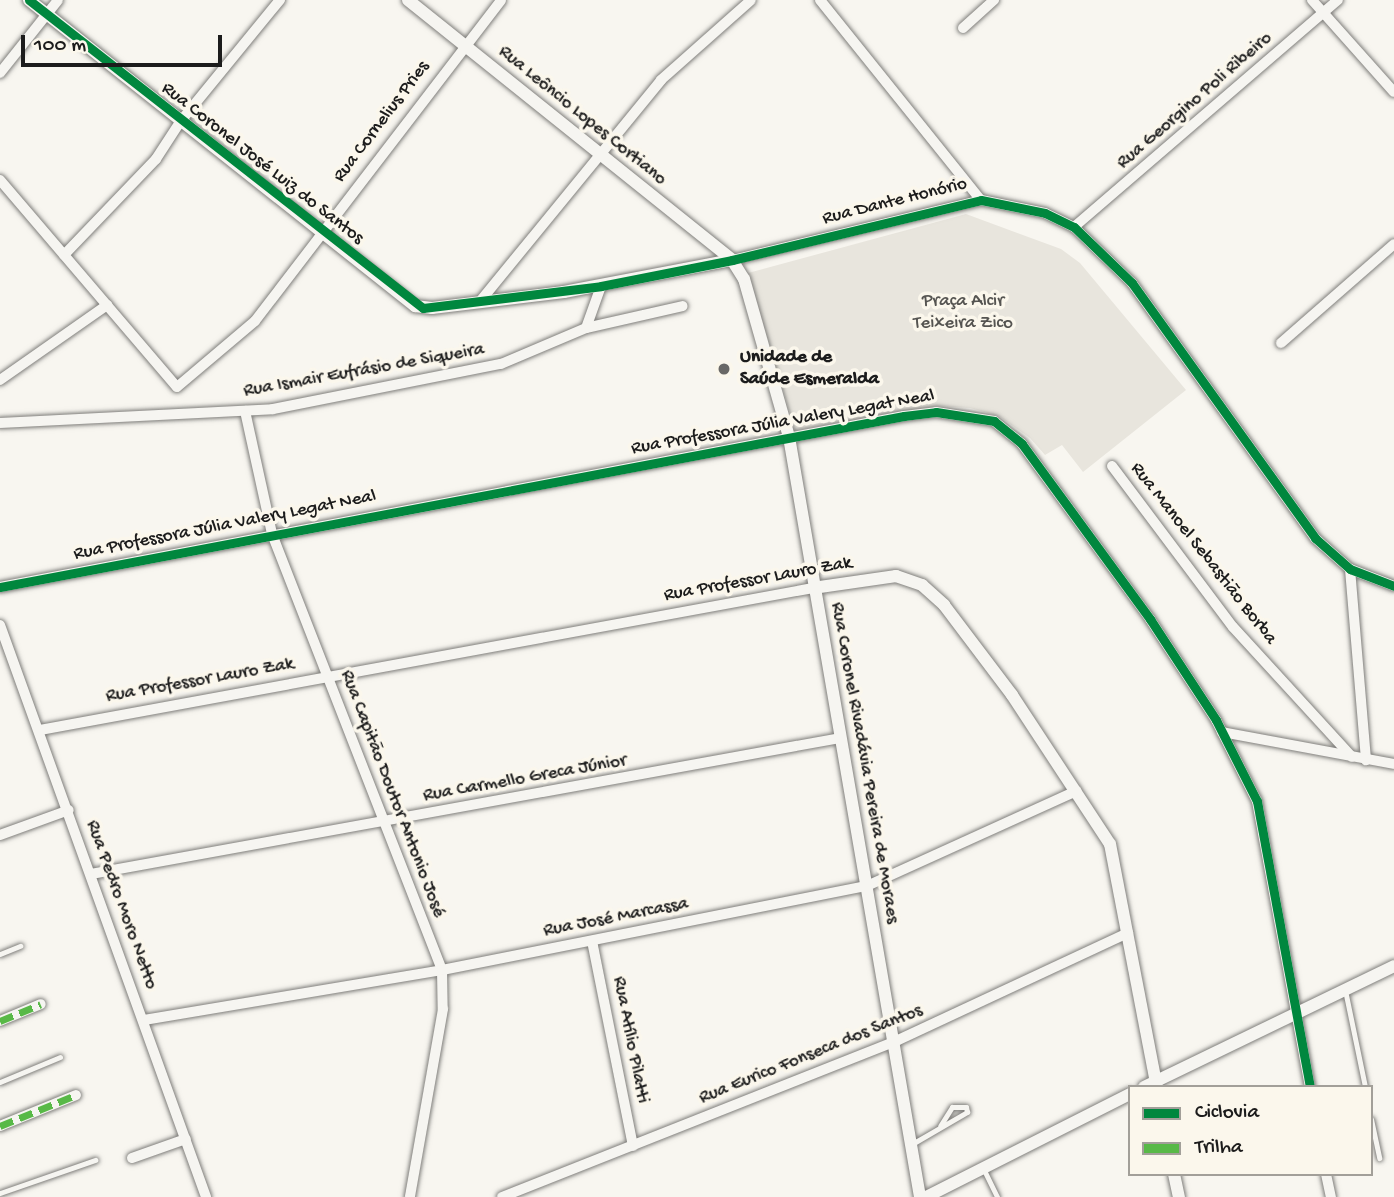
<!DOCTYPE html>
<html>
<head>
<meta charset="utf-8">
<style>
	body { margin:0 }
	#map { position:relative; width:1394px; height:1197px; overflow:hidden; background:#f8f6f0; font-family:"Gochi Hand",sans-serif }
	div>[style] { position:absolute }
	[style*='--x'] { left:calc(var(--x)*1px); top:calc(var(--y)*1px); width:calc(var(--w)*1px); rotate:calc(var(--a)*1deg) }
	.green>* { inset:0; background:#e8e5dd }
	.roads { filter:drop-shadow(0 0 2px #7f7e7b) drop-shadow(0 0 2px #7f7e7b) }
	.service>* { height:5px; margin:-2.5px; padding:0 2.5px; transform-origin:2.5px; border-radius:2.5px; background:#f6f5f1 }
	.minor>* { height:10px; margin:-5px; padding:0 5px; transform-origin:5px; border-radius:5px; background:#f6f5f1 }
	.tertiary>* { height:12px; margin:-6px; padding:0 6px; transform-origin:6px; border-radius:6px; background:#f6f5f1 }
	.quiet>* { height:7px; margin-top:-3.5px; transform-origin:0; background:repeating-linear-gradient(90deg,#58b947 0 14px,transparent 0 21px) }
	.cycleway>* { height:9px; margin:-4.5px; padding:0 4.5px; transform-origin:4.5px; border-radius:4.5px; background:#00873e }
	.dots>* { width:19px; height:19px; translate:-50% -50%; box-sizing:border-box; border:4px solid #fbf7ec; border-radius:50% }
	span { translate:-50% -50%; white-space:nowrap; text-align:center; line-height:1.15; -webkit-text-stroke:7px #fbf7ec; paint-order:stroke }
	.street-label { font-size:19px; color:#1c1c1c }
	.park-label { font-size:19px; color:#555451 }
	.poi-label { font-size:19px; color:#1c1c1c; font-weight:700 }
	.left { translate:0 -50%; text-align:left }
	.legend { position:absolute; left:1128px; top:1085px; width:245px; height:91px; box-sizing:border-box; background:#fbf7ec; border:2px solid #a29f99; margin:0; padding:9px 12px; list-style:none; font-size:21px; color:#1c1c1c }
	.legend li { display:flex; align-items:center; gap:14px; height:35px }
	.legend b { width:35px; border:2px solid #a29f99 }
	.scale { position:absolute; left:21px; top:35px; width:201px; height:32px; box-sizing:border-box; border:4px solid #1c1c1c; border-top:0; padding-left:9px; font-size:21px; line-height:24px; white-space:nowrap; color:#1c1c1c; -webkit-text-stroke:5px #fbf7ec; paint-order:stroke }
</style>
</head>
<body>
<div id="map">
	<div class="green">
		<div style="clip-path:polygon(966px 214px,1061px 249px,1080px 263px,1186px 390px,1083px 472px,1062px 445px,1045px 455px,1030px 438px,999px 416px,970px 408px,938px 406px,795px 430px,748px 273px)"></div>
	</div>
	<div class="roads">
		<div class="service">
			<div style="--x:0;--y:954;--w:22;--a:-22"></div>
			<div style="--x:1345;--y:990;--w:99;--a:78.3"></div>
			<div style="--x:0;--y:1082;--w:65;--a:-22.6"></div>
			<div style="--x:1371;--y:1119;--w:40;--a:78"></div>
			<div style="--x:912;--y:1144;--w:64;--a:-30.2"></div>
			<div style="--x:967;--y:1112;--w:5;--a:-101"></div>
			<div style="--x:966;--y:1107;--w:14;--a:180"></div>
			<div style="--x:952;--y:1107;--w:22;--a:122"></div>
			<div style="--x:983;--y:1168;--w:32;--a:64"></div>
			<div style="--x:0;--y:1193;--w:101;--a:-19.2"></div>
		</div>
		<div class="minor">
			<div style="--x:820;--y:0;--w:257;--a:51.2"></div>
			<div style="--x:1312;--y:0;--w:123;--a:48.3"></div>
			<div style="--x:963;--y:28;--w:42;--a:-42.1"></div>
			<div style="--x:0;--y:73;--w:93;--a:-51.5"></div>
			<div style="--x:0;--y:180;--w:272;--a:49.5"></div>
			<div style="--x:177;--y:387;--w:102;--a:-40.2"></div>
			<div style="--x:255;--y:321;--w:404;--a:-52.5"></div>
			<div style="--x:1074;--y:227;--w:348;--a:-40.7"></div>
			<div style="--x:64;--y:255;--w:133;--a:-46.2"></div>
			<div style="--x:156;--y:159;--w:44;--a:-57"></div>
			<div style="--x:180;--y:122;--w:158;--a:-50.7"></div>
			<div style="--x:732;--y:260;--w:256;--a:-13.5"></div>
			<div style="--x:981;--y:200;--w:65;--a:11.5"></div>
			<div style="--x:1045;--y:213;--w:32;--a:26"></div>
			<div style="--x:1074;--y:227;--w:81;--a:44"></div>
			<div style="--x:1132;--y:283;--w:314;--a:54.3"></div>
			<div style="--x:1315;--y:538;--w:47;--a:41.5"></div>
			<div style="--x:1350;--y:569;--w:47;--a:21.1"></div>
			<div style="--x:482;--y:299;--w:283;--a:-50.7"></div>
			<div style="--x:661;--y:80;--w:120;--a:-41.6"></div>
			<div style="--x:586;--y:328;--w:45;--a:-70.3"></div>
			<div style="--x:1281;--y:343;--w:150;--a:-41.2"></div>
			<div style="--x:0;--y:380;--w:131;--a:-35"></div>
			<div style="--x:245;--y:411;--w:126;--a:77.6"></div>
			<div style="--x:272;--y:534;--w:468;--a:68.7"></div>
			<div style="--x:442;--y:970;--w:39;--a:89"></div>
			<div style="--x:443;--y:1009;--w:191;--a:100"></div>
			<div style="--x:0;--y:423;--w:273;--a:-2.9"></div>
			<div style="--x:273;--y:409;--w:232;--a:-11.2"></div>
			<div style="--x:501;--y:364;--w:92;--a:-23"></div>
			<div style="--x:586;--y:328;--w:99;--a:-12.8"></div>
			<div style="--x:1112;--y:466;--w:201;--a:53.1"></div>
			<div style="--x:1233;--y:627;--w:176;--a:47.5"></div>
			<div style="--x:1350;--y:569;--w:192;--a:85.2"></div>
			<div style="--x:0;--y:587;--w:920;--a:-10.71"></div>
			<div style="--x:904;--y:416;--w:32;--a:-7"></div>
			<div style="--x:936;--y:412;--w:59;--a:8.8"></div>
			<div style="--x:994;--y:421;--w:36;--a:39"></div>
			<div style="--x:1022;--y:444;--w:217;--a:53.8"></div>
			<div style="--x:1150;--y:619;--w:121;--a:56.8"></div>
			<div style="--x:1216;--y:720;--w:91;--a:63.2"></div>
			<div style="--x:1257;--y:801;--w:291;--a:79.5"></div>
			<div style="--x:0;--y:625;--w:608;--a:70.19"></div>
			<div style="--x:40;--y:730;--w:786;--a:-10.41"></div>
			<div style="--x:1222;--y:732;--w:175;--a:10.5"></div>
			<div style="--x:0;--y:835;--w:73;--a:-19.9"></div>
			<div style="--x:91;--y:874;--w:761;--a:-10.29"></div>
			<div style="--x:592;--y:941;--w:209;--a:78.7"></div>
			<div style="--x:144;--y:1020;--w:302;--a:-9.5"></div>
			<div style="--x:442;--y:970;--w:433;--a:-11.2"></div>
			<div style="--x:867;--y:886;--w:230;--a:-24.4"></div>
			<div style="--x:0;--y:1021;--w:44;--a:-22.5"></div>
			<div style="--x:0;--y:1126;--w:82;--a:-22.2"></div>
			<div style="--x:132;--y:1158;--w:57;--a:-19.4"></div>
			<div style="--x:1326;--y:1174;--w:24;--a:78"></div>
			<div style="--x:502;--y:1197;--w:424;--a:-21.6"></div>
			<div style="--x:896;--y:1041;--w:256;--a:-25"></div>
		</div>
		<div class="tertiary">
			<div style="--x:29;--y:0;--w:493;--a:38.4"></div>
			<div style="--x:415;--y:306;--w:17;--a:7"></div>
			<div style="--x:432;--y:308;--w:133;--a:-6.9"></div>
			<div style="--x:564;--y:292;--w:171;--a:-10.8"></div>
			<div style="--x:408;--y:0;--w:415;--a:38.7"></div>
			<div style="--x:732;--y:260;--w:22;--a:58"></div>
			<div style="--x:744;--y:279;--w:164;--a:74.1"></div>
			<div style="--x:789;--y:437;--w:771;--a:80.22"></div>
			<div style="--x:813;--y:588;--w:84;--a:-8.2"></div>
			<div style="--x:896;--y:576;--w:28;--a:19"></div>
			<div style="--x:922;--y:585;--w:30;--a:42"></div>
			<div style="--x:944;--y:605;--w:113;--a:52.9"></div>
			<div style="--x:1012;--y:695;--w:178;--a:56.7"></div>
			<div style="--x:1110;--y:844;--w:248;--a:79.1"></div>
			<div style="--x:1144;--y:1087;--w:278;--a:-25.8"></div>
			<div style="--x:1174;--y:1174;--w:24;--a:78"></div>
			<div style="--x:926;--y:1197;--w:229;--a:-26.8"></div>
		</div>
	</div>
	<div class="quiet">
		<div style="--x:0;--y:1021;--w:44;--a:-22.5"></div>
		<div style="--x:0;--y:1126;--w:82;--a:-22.2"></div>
	</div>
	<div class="cycleway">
		<div style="--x:29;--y:0;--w:500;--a:38.02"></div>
		<div style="--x:423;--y:308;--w:179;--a:-7"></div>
		<div style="--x:601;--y:286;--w:134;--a:-11.2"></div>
		<div style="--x:732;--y:260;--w:256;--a:-13.5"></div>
		<div style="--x:981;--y:200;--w:65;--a:11.5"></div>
		<div style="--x:1045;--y:213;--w:32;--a:26"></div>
		<div style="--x:1074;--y:227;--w:81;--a:44"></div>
		<div style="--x:1132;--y:283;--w:314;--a:54.3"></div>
		<div style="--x:1315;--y:538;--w:47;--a:41.5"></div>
		<div style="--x:1350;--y:569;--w:47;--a:21.1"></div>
		<div style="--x:0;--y:587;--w:920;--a:-10.71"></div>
		<div style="--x:904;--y:416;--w:32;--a:-7"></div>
		<div style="--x:936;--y:412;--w:59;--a:8.8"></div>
		<div style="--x:994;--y:421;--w:36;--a:39"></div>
		<div style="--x:1022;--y:444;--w:217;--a:53.8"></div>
		<div style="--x:1150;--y:619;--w:121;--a:56.8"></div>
		<div style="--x:1216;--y:720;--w:91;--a:63.2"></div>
		<div style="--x:1257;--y:801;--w:291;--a:79.5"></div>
	</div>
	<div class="dots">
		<div style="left:724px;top:369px;background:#696866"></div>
	</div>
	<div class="street-label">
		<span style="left:1195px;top:101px;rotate:-41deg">Rua Georgino Poli Ribeiro</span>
		<span style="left:582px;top:116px;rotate:39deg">Rua Leôncio Lopes Cortiano</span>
		<span style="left:382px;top:122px;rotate:-53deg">Rua Cornelius Pries</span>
		<span style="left:262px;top:164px;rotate:38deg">Rua Coronel José Luiz do Santos</span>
		<span style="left:895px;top:202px;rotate:-14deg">Rua Dante Honório</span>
		<span style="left:364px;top:371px;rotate:-10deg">Rua Ismair Eufrásio de Siqueira</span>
		<span style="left:783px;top:423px;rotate:-10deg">Rua Professora Júlia Valery Legat Neal</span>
		<span style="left:225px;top:526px;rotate:-11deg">Rua Professora Júlia Valery Legat Neal</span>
		<span style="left:1203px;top:554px;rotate:52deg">Rua Manoel Sebastião Borba</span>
		<span style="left:758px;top:580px;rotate:-10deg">Rua Professor Lauro Zak</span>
		<span style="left:200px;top:681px;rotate:-10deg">Rua Professor Lauro Zak</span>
		<span style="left:864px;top:763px;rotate:80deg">Rua Coronel Rivadávia Pereira de Moraes</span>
		<span style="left:525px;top:779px;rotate:-10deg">Rua Carmello Greca Júnior</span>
		<span style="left:392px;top:794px;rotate:69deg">Rua Capitão Doutor Antonio José</span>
		<span style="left:121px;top:905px;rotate:70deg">Rua Pedro Moro Netto</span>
		<span style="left:616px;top:918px;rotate:-11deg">Rua José Marcassa</span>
		<span style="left:630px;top:1040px;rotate:79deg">Rua Atílio Pilatti</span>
		<span style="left:811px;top:1055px;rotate:-22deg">Rua Eurico Fonseca dos Santos</span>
	</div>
	<div class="park-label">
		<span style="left:963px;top:313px">Praça Alcir<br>Teixeira Zico</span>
	</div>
	<div class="poi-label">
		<span class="left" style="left:740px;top:369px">Unidade de<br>Saúde Esmeralda</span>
	</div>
	<ul class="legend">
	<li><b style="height:9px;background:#00873e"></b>Ciclovia</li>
	<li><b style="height:9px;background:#58b947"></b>Trilha</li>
	</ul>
	<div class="scale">100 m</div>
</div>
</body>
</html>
